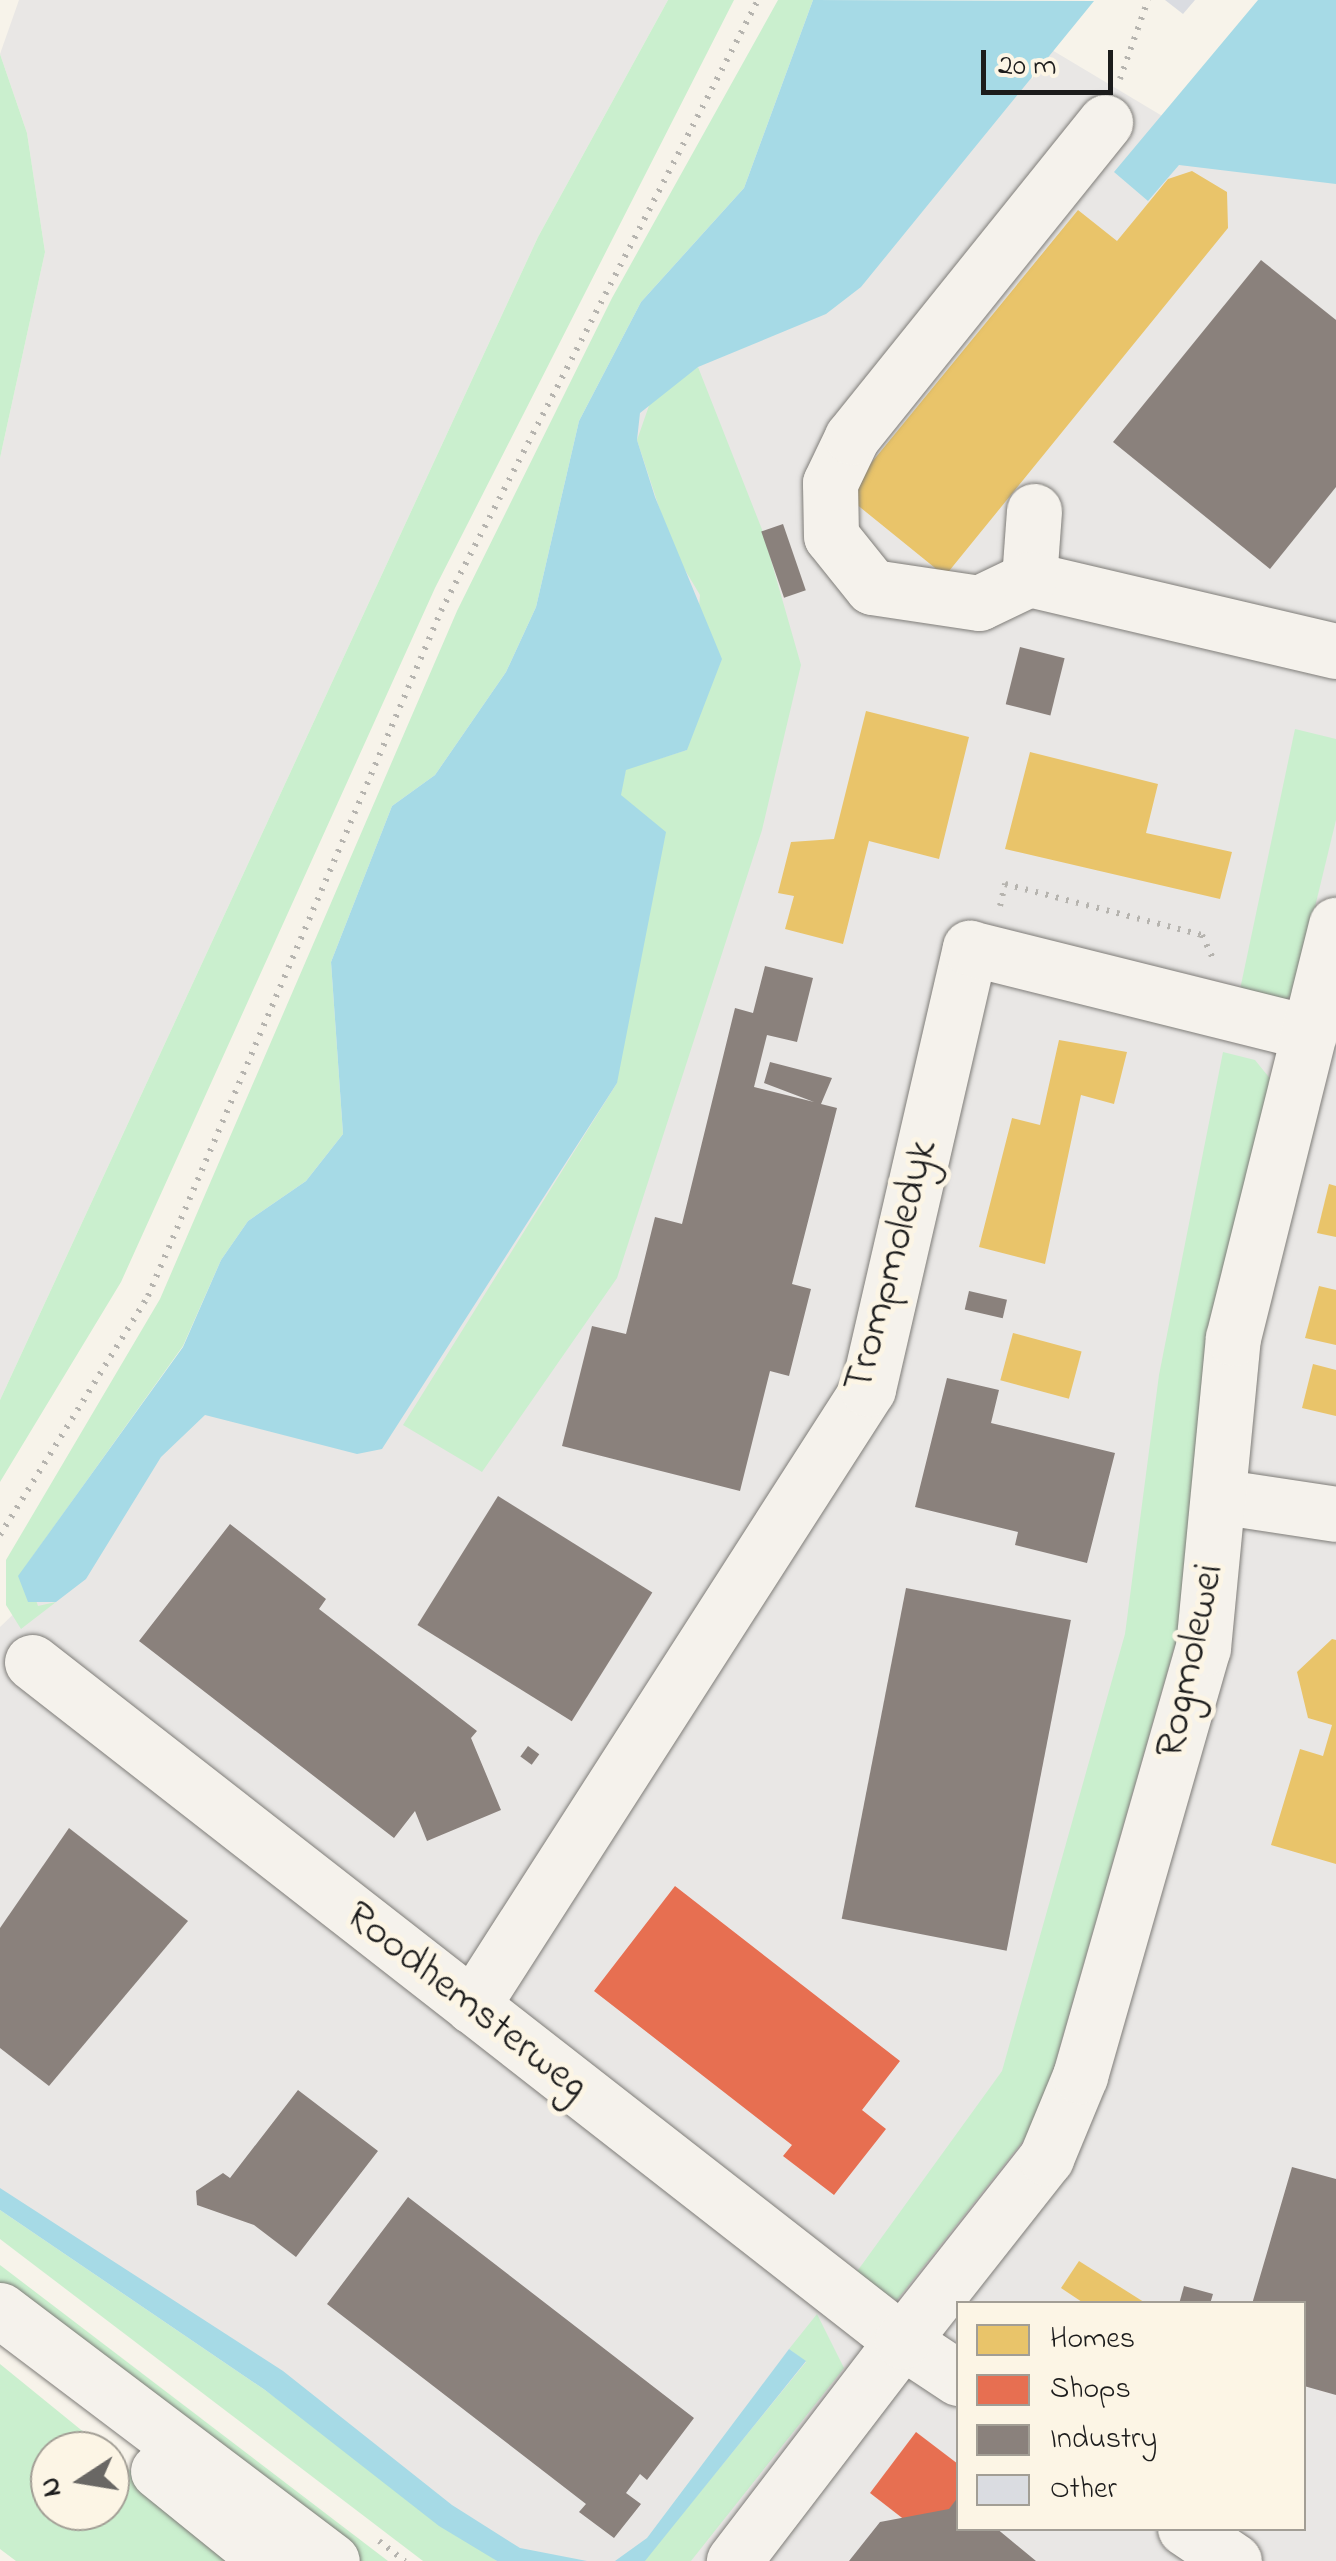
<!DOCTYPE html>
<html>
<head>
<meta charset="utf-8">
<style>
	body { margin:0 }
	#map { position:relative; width:1336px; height:2561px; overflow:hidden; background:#f7f3ea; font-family:"Indie Flower",sans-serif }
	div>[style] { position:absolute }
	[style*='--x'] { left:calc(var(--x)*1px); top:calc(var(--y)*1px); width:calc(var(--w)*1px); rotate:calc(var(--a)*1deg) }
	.built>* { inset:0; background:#e9e7e5 }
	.green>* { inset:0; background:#caefce }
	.water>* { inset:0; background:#a6dae6 }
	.homes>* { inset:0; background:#e9c46a; transform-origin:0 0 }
	.shops>* { inset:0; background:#e76f51 }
	.industry>* { inset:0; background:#8a817c; transform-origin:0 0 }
	.building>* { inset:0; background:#dadce1 }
	.path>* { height:6px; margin-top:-3px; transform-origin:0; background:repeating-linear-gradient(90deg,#b6b4af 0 2.5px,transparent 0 10.5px) }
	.roads { filter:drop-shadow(0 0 2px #7f7d79) drop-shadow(0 0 2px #7f7d79) }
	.minor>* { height:55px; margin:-27.5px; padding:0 27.5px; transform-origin:27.5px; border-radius:27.5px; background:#f5f2ec }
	span { translate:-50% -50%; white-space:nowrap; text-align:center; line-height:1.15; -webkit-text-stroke:10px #fcf5e5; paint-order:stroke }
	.street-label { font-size:42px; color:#1c1c1c }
	.legend { position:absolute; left:956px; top:2301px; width:350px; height:230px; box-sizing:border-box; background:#fcf5e5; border:2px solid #a29e95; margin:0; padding:12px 18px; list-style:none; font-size:30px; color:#1c1c1c }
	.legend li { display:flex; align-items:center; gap:20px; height:50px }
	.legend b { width:50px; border:2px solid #a29e95 }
	.north { position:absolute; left:30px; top:2431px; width:100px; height:100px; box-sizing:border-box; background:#fcf5e5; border:2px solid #a29e95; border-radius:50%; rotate:258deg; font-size:28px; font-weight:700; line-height:40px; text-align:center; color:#1c1c1c }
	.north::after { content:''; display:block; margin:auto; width:35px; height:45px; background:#696764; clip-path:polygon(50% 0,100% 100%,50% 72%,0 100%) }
	.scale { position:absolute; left:981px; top:50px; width:132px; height:45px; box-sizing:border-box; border:5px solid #1c1c1c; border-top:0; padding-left:12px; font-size:30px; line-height:35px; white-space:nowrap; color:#1c1c1c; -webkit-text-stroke:8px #fcf5e5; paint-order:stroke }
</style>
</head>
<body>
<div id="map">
	<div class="built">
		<div style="clip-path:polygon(19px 0,668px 0,538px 237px,0 1400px,0 458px,45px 252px,27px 133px,0 54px)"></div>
		<div style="clip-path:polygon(evenodd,1336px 0,1336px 2561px,524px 2561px,0 2199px,0 1627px,71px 1559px,368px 1165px,618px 401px,1005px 22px,1189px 132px,1336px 0,958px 2304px,1304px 2304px,1304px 2528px,958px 2528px,958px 2304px)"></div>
	</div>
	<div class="green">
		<div style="clip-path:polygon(668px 0,734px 0,435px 588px,121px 1282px,0 1482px,0 1400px,538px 237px)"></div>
		<div style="clip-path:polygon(778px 0,813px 0,744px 188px,641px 302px,579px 421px,536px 607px,506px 672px,435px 775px,392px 806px,331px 962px,343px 1134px,306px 1181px,248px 1221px,221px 1260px,183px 1346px,25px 1567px,38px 1606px,56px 1602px,21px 1629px,6px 1605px,6px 1560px,160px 1299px,457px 611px,612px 298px)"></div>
		<div style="clip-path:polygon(0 54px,27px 133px,45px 252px,0 458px)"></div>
		<div style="clip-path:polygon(698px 367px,763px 532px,801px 665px,762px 830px,617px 1278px,482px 1472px,403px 1425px,617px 1083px,620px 794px,626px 769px,687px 750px,700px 595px,673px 550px,637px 440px,651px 400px)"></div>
		<div style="clip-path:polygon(1295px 729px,1336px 739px,1336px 820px,1294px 994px,1278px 1004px,1238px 999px)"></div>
		<div style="clip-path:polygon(1223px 1052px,1255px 1060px,1272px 1081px,1206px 1537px,1046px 2095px,1027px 2136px,897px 2300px,853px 2277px,1002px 2071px,1125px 1634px,1159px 1375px)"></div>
		<div style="clip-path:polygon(0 2210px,265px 2390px,497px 2561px,423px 2561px,0 2239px)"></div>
		<div style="clip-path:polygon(0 2265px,388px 2561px,348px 2561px,0 2292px)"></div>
		<div style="clip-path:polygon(817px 2314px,844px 2368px,691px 2561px,644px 2561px,806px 2362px,789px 2349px)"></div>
		<div style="clip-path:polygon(0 2364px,107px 2451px,50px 2451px,50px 2511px,110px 2511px,110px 2454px,243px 2561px,16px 2561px,0 2549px)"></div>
	</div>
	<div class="water">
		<div style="clip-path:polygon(813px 0,1094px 1px,861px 287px,826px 314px,698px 367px,640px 413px,637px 440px,655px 497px,722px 659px,687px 750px,626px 770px,621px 795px,666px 832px,617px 1083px,382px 1449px,357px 1454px,205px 1415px,161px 1457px,86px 1579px,56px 1602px,28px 1602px,18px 1576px,183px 1347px,221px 1260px,248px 1221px,306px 1181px,343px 1134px,331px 962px,392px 806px,435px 775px,506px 672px,536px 607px,579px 421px,641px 302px,744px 188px)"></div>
		<div style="clip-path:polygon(1258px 0,1336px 0,1336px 184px,1179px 165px,1148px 201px,1114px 172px)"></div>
		<div style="clip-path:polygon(0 2188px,283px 2371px,452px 2505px,520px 2548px,587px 2561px,497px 2561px,439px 2526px,265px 2390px,0 2210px)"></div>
		<div style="clip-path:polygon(789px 2349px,806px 2361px,645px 2561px,615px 2561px,647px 2538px)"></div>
	</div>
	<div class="homes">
		<div style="clip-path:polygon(1192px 171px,1227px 192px,1228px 228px,945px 576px,845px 495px,1078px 210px,1117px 241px,1168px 179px)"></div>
		<div style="clip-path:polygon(866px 711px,969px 737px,939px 859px,869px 841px,843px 944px,785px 929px,794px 896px,778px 893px,791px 842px,834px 839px)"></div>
		<div style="clip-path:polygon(1030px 752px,1158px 784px,1146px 833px,1232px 852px,1220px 899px,1005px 849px)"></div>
		<div style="clip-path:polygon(1059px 1040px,1127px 1052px,1114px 1104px,1081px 1095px,1045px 1264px,979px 1247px,1012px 1118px,1040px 1125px)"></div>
		<div style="clip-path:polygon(1329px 1184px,1336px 1186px,1336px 1237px,1317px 1233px)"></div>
		<div style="clip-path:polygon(1319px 1286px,1336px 1290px,1336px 1345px,1305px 1338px)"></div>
		<div style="left:1013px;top:1333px;width:71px;height:49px;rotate:15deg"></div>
		<div style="clip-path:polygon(1313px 1364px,1336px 1370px,1336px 1416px,1302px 1408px)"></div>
		<div style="clip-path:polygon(1332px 1639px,1336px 1640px,1336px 1864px,1271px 1845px,1300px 1749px,1323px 1756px,1332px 1725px,1308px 1718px,1297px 1672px)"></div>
		<div style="clip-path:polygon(1079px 2261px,1147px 2304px,1085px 2304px,1061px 2288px)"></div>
	</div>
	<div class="shops">
		<div style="clip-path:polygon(675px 1886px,900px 2061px,862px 2110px,886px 2129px,834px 2195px,783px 2156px,792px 2145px,594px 1991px)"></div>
		<div style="clip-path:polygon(916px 2432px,958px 2464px,958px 2498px,928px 2538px,870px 2493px)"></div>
	</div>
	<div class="industry">
		<div style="clip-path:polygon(1261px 260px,1336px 320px,1336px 487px,1270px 569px,1113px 442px)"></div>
		<div style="left:783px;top:524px;width:70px;height:23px;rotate:71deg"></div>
		<div style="left:1020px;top:647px;width:46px;height:59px;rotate:14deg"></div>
		<div style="clip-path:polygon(765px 966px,813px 978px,797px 1042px,767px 1035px,754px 1087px,814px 1102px,764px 1083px,770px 1062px,832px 1078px,821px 1104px,837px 1108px,792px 1284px,811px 1289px,789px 1376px,770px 1371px,740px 1491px,562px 1446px,592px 1326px,626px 1334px,655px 1217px,682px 1224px,735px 1008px,753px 1013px)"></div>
		<div style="left:969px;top:1291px;width:39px;height:19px;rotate:13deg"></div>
		<div style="clip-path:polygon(947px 1378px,999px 1390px,991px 1423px,1115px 1453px,1087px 1563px,1015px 1545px,1018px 1532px,915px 1507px)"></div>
		<div style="left:498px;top:1496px;width:182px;height:152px;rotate:32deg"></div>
		<div style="clip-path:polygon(230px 1524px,326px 1599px,319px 1609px,477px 1731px,471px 1738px,501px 1810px,427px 1841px,415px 1811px,394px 1838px,139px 1641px)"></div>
		<div style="left:906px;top:1588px;width:168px;height:337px;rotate:11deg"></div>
		<div style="left:528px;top:1746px;width:14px;height:13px;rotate:36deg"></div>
		<div style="clip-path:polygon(69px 1828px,188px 1921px,49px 2086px,0 2048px,0 1928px)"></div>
		<div style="clip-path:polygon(298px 2090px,378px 2151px,296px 2257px,254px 2225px,197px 2205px,196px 2191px,223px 2173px,230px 2178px)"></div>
		<div style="clip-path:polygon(1292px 2167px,1336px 2179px,1336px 2395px,1304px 2386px,1304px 2304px,1252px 2304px)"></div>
		<div style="clip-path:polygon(408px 2197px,694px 2418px,647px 2480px,640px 2474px,626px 2493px,641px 2504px,614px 2538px,579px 2512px,586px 2504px,327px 2304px)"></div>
		<div style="clip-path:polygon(1184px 2286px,1213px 2294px,1210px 2304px,1179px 2304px)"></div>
		<div style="clip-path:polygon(958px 2497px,958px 2528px,996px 2528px,1036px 2561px,849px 2561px,880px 2522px,949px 2509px)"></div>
	</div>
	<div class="building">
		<div style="clip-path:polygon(1165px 0,1195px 0,1183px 14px)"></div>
	</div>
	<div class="path">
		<div style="--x:1120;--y:79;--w:84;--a:-70.5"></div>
		<div style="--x:1000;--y:906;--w:23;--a:-77"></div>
		<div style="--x:1005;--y:884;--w:203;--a:14.5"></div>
		<div style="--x:1202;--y:935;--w:26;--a:65"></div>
		<div style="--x:0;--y:1535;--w:281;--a:-58.2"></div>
		<div style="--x:148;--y:1296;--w:745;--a:-66.84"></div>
		<div style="--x:441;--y:611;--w:688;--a:-62.58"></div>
		<div style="--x:379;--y:2541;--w:33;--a:38"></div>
	</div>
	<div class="roads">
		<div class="minor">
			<div style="--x:1034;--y:511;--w:68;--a:94.2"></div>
			<div style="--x:1029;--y:579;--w:315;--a:13.2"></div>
			<div style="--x:1029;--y:579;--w:55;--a:154.4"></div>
			<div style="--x:979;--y:603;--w:108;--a:-171.5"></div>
			<div style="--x:872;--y:587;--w:65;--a:-128.8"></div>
			<div style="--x:831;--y:536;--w:53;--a:-91.1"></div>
			<div style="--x:830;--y:483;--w:51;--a:-64.4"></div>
			<div style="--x:852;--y:437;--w:404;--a:-51.2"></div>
			<div style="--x:1224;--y:1497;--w:113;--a:8.6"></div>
			<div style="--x:32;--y:1662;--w:1104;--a:37.97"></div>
			<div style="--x:902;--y:2341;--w:277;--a:127.4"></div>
			<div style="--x:472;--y:2006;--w:733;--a:-57.31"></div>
			<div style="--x:868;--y:1389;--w:453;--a:-77"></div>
			<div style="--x:970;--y:948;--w:350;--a:14"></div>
			<div style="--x:0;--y:2310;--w:416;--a:37.1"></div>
			<div style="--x:958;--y:2378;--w:67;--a:-146.5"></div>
			<div style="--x:902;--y:2341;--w:233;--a:-51.8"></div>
			<div style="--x:1046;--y:2158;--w:89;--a:-67.5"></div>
			<div style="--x:1080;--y:2076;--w:445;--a:-74"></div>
			<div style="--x:1203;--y:1648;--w:311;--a:-84.5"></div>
			<div style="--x:1233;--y:1338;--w:426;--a:-76"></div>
			<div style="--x:158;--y:2471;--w:143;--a:39"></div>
			<div style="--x:1185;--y:2528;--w:59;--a:34"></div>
		</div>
	</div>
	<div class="street-label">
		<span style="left:892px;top:1266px;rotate:-75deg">Trompmoledyk</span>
		<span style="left:1191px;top:1661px;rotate:-78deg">Rogmolewei</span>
		<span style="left:466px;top:2002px;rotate:38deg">Roodhemsterweg</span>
	</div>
	<ul class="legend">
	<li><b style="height:28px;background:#e9c46a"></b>Homes</li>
	<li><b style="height:28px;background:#e76f51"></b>Shops</li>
	<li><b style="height:28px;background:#8a817c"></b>Industry</li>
	<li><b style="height:28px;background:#dadce1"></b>Other</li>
	</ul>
	<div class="north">N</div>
	<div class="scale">20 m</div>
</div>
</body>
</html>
